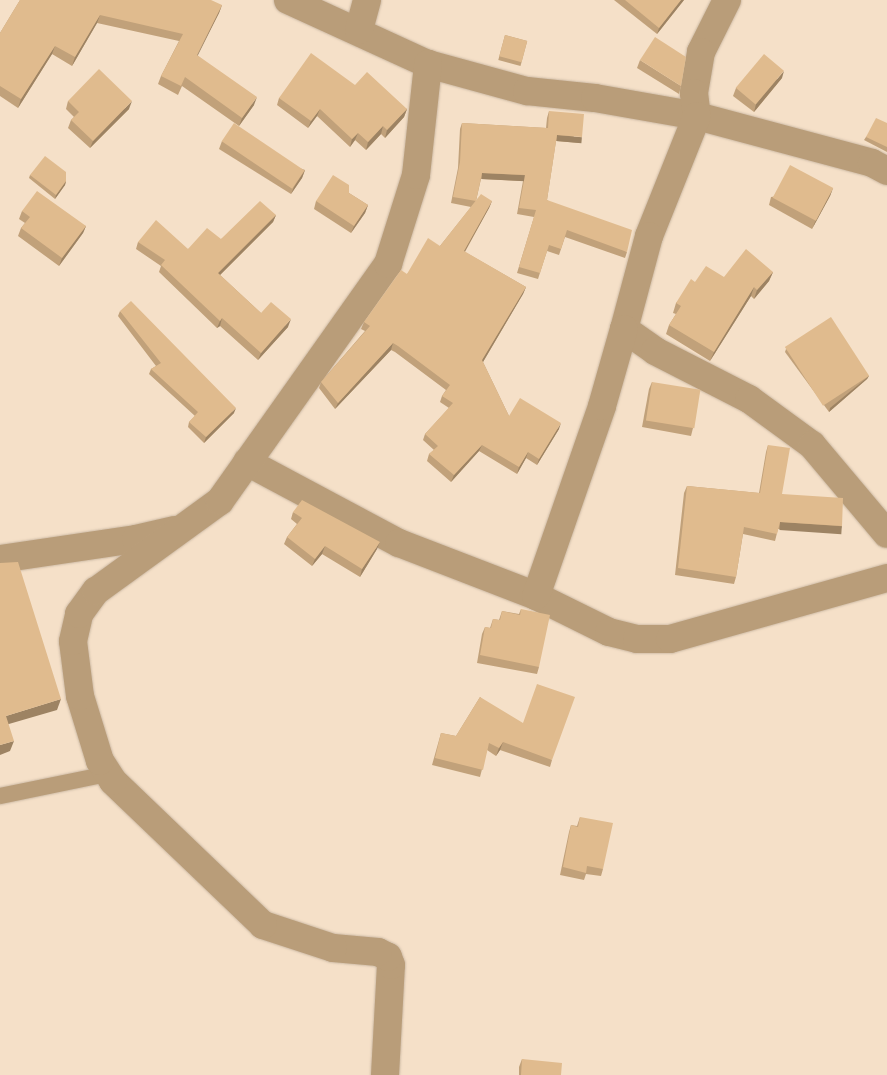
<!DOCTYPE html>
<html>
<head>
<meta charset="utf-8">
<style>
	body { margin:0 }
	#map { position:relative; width:887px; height:1075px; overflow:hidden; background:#f5e0c8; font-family:"DM Sans",sans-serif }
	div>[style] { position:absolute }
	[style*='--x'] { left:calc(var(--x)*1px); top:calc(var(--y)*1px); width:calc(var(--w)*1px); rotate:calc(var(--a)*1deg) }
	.roads { filter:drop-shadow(0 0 1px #cebba6) drop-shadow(0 0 1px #cebba6) }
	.lane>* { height:16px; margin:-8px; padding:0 8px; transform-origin:8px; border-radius:8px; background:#b99d79 }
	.street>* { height:28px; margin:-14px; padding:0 14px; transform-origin:14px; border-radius:14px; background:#b99d79 }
	.wall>* { inset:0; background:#c1a17a; transform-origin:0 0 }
	.shaded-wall>* { inset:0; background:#9d8363; transform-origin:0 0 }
	.building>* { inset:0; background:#e0bb8e; transform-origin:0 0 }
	span { translate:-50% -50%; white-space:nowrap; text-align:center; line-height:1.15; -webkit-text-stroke:4px #fcefe0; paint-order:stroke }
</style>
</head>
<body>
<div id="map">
	<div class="roads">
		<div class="lane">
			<div style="--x:0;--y:796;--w:109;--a:-11.6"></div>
		</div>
		<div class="street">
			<div style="--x:288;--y:0;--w:154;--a:24.6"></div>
			<div style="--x:428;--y:64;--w:103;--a:15.3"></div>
			<div style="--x:527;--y:91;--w:68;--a:5.9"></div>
			<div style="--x:595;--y:98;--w:104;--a:10"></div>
			<div style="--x:697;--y:116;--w:181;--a:15"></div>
			<div style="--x:872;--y:163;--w:17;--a:28"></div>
			<div style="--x:727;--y:0;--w:58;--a:116.6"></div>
			<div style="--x:701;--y:52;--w:42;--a:99.7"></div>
			<div style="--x:694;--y:93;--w:23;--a:83"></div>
			<div style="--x:697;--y:116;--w:129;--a:111.8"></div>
			<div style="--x:649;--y:236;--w:96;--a:105"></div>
			<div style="--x:624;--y:329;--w:38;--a:35"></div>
			<div style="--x:655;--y:351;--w:106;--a:27.1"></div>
			<div style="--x:749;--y:399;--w:78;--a:36.1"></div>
			<div style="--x:812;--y:445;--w:116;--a:49.9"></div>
			<div style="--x:359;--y:30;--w:31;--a:-75"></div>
			<div style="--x:247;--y:462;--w:172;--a:28.1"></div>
			<div style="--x:399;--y:543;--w:147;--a:21.1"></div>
			<div style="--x:536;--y:596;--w:81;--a:26.3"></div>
			<div style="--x:609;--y:632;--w:29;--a:14"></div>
			<div style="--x:637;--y:639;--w:33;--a:0"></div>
			<div style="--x:670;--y:639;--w:225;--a:-15.7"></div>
			<div style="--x:0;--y:559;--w:137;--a:-8.4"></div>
			<div style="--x:136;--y:539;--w:40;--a:-13"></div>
			<div style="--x:536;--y:596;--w:201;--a:-70.8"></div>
			<div style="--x:602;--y:406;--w:80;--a:-74.1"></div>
			<div style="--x:385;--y:1075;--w:110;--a:-86.9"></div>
			<div style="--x:391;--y:965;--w:9;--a:-111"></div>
			<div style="--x:388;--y:957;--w:11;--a:-153"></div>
			<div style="--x:378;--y:952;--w:45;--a:-174.9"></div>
			<div style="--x:333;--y:948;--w:74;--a:-161.8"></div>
			<div style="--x:263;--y:925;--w:208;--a:-136.2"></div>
			<div style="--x:113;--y:781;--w:24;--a:-123"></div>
			<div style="--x:100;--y:761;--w:68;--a:-107.1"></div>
			<div style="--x:80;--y:696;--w:55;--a:-97.3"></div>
			<div style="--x:73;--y:641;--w:28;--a:-77"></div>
			<div style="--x:79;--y:614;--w:29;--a:-54"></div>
			<div style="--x:96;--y:591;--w:153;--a:-36"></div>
			<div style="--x:220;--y:501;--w:291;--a:-54.7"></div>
			<div style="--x:388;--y:264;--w:93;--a:-72.5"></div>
			<div style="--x:416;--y:175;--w:112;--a:-83.8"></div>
		</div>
	</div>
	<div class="wall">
		<div style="clip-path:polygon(20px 0,222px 5px,219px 13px,197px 55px,254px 105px,239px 126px,182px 86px,178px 95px,158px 84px,161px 76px,179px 41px,97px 23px,72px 66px,52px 54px,18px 108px,0 96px,0 33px)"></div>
		<div style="clip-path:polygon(614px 0,684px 0,657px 34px)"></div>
		<div style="left:505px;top:35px;width:23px;height:26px;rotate:15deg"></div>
		<div style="clip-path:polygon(640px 60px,681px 86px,679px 94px,637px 68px)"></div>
		<div style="clip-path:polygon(782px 78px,754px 112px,733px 96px,736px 88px)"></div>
		<div style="clip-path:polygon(355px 85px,407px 109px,404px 117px,385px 138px,381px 134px,366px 150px,355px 140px,350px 147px,317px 116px,308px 128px,277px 105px,279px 98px)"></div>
		<div style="clip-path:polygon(68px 101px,129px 109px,90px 148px,68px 128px,71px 120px,74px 117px,66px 109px)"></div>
		<div style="clip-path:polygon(549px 111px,580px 143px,556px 141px,547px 200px,627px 252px,625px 258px,565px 237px,559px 255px,547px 251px,538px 279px,517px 273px,534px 217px,517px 214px,523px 181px,481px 179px,476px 201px,492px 201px,489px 208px,465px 252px,526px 287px,523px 294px,483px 362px,509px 416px,559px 429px,537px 465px,526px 458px,517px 474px,479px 451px,451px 482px,427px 461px,429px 454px,434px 450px,423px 440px,425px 434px,449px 408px,440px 402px,442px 396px,446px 390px,395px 352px,391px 350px,335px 409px,319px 388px,321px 382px,365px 331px,361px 329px,364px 322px,407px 274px,440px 246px,471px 207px,451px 203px,458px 168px,460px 129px,462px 123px,546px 128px,547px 118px)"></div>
		<div style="clip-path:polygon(887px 123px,887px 152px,864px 140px,866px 137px)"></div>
		<div style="clip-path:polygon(222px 141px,305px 170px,302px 178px,291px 194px,219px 149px)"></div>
		<div style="clip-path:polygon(30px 175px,66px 181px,65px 185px,55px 199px,29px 178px)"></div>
		<div style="clip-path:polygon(833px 188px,830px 196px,812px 229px,769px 205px,771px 197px)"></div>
		<div style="clip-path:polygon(349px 193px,368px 205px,365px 213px,351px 233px,314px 209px,316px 201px)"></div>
		<div style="clip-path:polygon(22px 211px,86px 226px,83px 233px,59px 266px,18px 236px,21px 228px,25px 223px,19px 219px)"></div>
		<div style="clip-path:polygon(276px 215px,273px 222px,220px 275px,261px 313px,288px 327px,258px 360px,220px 326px,217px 328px,159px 272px,161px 266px,136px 249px,138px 242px,188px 249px,221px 239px)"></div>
		<div style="clip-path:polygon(773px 272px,769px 281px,754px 299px,751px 296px,710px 361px,666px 334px,669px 325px,676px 314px,673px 313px,676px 303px,695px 282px,724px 277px)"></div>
		<div style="clip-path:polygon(120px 311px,234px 413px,204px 443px,188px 427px,189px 422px,195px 416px,149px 374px,151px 369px,156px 366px,118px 316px)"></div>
		<div style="clip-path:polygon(786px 349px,869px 376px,867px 379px,829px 412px,785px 352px)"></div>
		<div style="clip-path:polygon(652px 382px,693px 428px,691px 436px,642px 427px,649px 389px)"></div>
		<div style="clip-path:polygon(768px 445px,782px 494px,842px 526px,839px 533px,778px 529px,775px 541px,743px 534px,736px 577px,734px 584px,675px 575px,684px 493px,687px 486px,759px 493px,766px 452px)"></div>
		<div style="clip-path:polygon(293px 512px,377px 549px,360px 577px,322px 554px,312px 566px,284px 544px,287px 537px,297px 524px,291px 519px)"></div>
		<div style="clip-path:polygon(521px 609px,539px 667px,537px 674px,477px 663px,482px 634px,485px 627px,490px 628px,493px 619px,499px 620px,502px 611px,519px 614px)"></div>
		<div style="clip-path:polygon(480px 697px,552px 760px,550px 767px,500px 750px,496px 756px,487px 750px,480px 777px,432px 765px,441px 733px,456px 736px)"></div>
		<div style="clip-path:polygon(580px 817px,603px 869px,601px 876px,586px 874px,584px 880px,560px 875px,569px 832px,571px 825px,577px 826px)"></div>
		<div style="clip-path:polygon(522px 1059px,561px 1075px,519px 1075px,519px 1067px)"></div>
	</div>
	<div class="shaded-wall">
		<div style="clip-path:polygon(681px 0,684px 0,657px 34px,659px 28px)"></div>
		<div style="clip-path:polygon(222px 5px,219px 13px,194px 63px,197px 55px)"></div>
		<div style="clip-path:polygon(100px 15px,97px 23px,72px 66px,75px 57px)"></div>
		<div style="clip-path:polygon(55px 46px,52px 54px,18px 108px,21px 99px)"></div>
		<div style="clip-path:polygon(784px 71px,782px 78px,754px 112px,756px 104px)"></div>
		<div style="clip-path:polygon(257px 97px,254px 105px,239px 126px,242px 118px)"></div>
		<div style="clip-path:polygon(132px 101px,129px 109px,90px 148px,93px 141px)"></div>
		<div style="clip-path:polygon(320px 109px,317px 116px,308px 128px,311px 121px)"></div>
		<div style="clip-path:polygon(407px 109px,404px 117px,385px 138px,387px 130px)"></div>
		<div style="clip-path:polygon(383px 126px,381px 134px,366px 150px,368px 142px)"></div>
		<div style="clip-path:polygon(358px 133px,355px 140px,350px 147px,352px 139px)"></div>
		<div style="left:557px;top:135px;width:25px;height:6px;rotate:5deg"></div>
		<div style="clip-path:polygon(305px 170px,302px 178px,291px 194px,294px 187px)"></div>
		<div style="left:482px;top:173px;width:43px;height:6px;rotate:3deg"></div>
		<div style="clip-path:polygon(66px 181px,65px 185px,55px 199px,56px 195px)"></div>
		<div style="clip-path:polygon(833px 188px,830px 196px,812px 229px,815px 222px)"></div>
		<div style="clip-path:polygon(492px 201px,489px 208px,461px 258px,464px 251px)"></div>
		<div style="clip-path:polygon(368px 205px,365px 213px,351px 233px,354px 226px)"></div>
		<div style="clip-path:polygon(276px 215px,273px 222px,215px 280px,218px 273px)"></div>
		<div style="clip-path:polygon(86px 226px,83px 233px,59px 266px,62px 258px)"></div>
		<div style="clip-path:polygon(773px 272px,769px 281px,754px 299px,757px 290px)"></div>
		<div style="clip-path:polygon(526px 287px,523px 294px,480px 367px,482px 360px)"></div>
		<div style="clip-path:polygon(754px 287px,751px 296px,710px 361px,714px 352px)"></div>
		<div style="clip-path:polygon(222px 318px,220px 326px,217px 328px,220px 321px)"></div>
		<div style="clip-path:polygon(291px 319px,288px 327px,258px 360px,261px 353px)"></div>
		<div style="clip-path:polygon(393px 343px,391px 350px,335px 409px,338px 403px)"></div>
		<div style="clip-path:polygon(869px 376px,867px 379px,829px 412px,830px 408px)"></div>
		<div style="clip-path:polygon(236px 408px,234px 413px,204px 443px,206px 437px)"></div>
		<div style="clip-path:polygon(561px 423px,559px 429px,537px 465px,539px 459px)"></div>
		<div style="clip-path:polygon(482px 445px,479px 451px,451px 482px,454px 475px)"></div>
		<div style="clip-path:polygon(528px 452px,526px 458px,517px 474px,519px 467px)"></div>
		<div style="left:780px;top:522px;width:62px;height:8px;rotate:4deg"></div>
		<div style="clip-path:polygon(380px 542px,377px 549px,360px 577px,362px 569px)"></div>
		<div style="clip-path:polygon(325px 546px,322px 554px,312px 566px,315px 559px)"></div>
		<div style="clip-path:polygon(61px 699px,57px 710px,2px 726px,6px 716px)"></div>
		<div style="clip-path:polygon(14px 741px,10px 751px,0 755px,0 745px)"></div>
		<div style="clip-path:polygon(503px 742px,500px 750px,496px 756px,499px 748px)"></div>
	</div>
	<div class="building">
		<div style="clip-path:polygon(20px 0,211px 0,222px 5px,197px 55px,257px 97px,242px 118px,185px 77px,181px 86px,161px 76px,183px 34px,100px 15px,75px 57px,55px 46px,21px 99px,0 86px,0 33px)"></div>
		<div style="clip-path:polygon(625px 0,681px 0,659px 28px)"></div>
		<div style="left:505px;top:35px;width:23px;height:22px;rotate:15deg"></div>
		<div style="clip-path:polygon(655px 37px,686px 57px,681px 86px,640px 60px)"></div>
		<div style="clip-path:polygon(311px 53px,355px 85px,367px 72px,407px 109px,387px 130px,383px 126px,368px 142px,358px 133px,352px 139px,320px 109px,311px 121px,279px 98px)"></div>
		<div style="left:764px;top:54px;width:26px;height:44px;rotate:40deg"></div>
		<div style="clip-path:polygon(99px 69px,132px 101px,93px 141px,71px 120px,79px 112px,68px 101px)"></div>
		<div style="clip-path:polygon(549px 111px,584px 114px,582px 137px,557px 135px,547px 200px,632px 230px,627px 252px,567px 230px,561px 249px,549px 245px,540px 273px,519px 267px,536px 210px,519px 208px,525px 175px,482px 173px,476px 201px,453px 197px,460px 162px,462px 123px,548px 128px)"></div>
		<div style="clip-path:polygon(876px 118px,887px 123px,887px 147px,866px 137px)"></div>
		<div style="left:234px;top:123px;width:85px;height:22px;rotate:34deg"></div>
		<div style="clip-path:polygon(45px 156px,66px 172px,66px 181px,56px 195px,30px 175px)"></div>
		<div style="left:790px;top:165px;width:49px;height:37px;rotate:28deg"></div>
		<div style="clip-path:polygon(333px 175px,349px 185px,349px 193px,368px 205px,354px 226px,316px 201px)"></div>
		<div style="clip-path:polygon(37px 191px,86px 226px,62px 258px,21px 228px,30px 217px,22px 211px)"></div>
		<div style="clip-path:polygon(481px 194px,492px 201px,464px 251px,526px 287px,482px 360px,509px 416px,520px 398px,561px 423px,539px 459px,528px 452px,519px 467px,482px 445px,454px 475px,429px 454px,438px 446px,425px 434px,453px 403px,442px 396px,450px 385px,398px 346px,393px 343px,338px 403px,321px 382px,370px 326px,364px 322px,401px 270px,407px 274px,428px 238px,440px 246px)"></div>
		<div style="clip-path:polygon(260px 201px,276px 215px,218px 273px,261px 313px,271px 302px,291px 319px,261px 353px,222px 318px,220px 321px,161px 265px,165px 260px,138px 242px,156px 220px,188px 249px,207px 228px,221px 239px)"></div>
		<div style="clip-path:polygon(746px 249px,773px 272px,757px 290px,754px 287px,714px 352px,669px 325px,681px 306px,676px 303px,691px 279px,695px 282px,706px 266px,724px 277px)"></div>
		<div style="clip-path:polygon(131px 301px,236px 408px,206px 437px,189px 422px,198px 412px,151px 369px,161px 363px,120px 311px)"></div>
		<div style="left:831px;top:317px;width:70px;height:55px;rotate:57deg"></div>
		<div style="left:652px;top:382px;width:49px;height:39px;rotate:9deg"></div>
		<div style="clip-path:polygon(768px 445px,790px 448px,782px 494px,843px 498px,842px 526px,780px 522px,777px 534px,744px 527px,736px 577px,678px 568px,687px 486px,760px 493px)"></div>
		<div style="clip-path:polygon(302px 500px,380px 542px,362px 569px,325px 546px,315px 559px,287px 537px,302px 518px,293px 512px)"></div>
		<div style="clip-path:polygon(18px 562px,61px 699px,6px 716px,14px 741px,0 745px,0 563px)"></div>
		<div style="clip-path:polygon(521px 609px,550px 615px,539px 667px,480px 655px,485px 627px,491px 628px,493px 619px,500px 620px,502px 611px,520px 615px)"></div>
		<div style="clip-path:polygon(537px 684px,575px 697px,552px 760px,503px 742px,499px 748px,489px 743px,483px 770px,435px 758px,441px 733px,456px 736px,480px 697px,523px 723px)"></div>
		<div style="clip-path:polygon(580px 817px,613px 823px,603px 869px,587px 866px,586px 873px,563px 867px,571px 825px,578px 827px)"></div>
		<div style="clip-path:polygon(522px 1059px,562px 1063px,561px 1075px,521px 1075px)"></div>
	</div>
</div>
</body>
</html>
